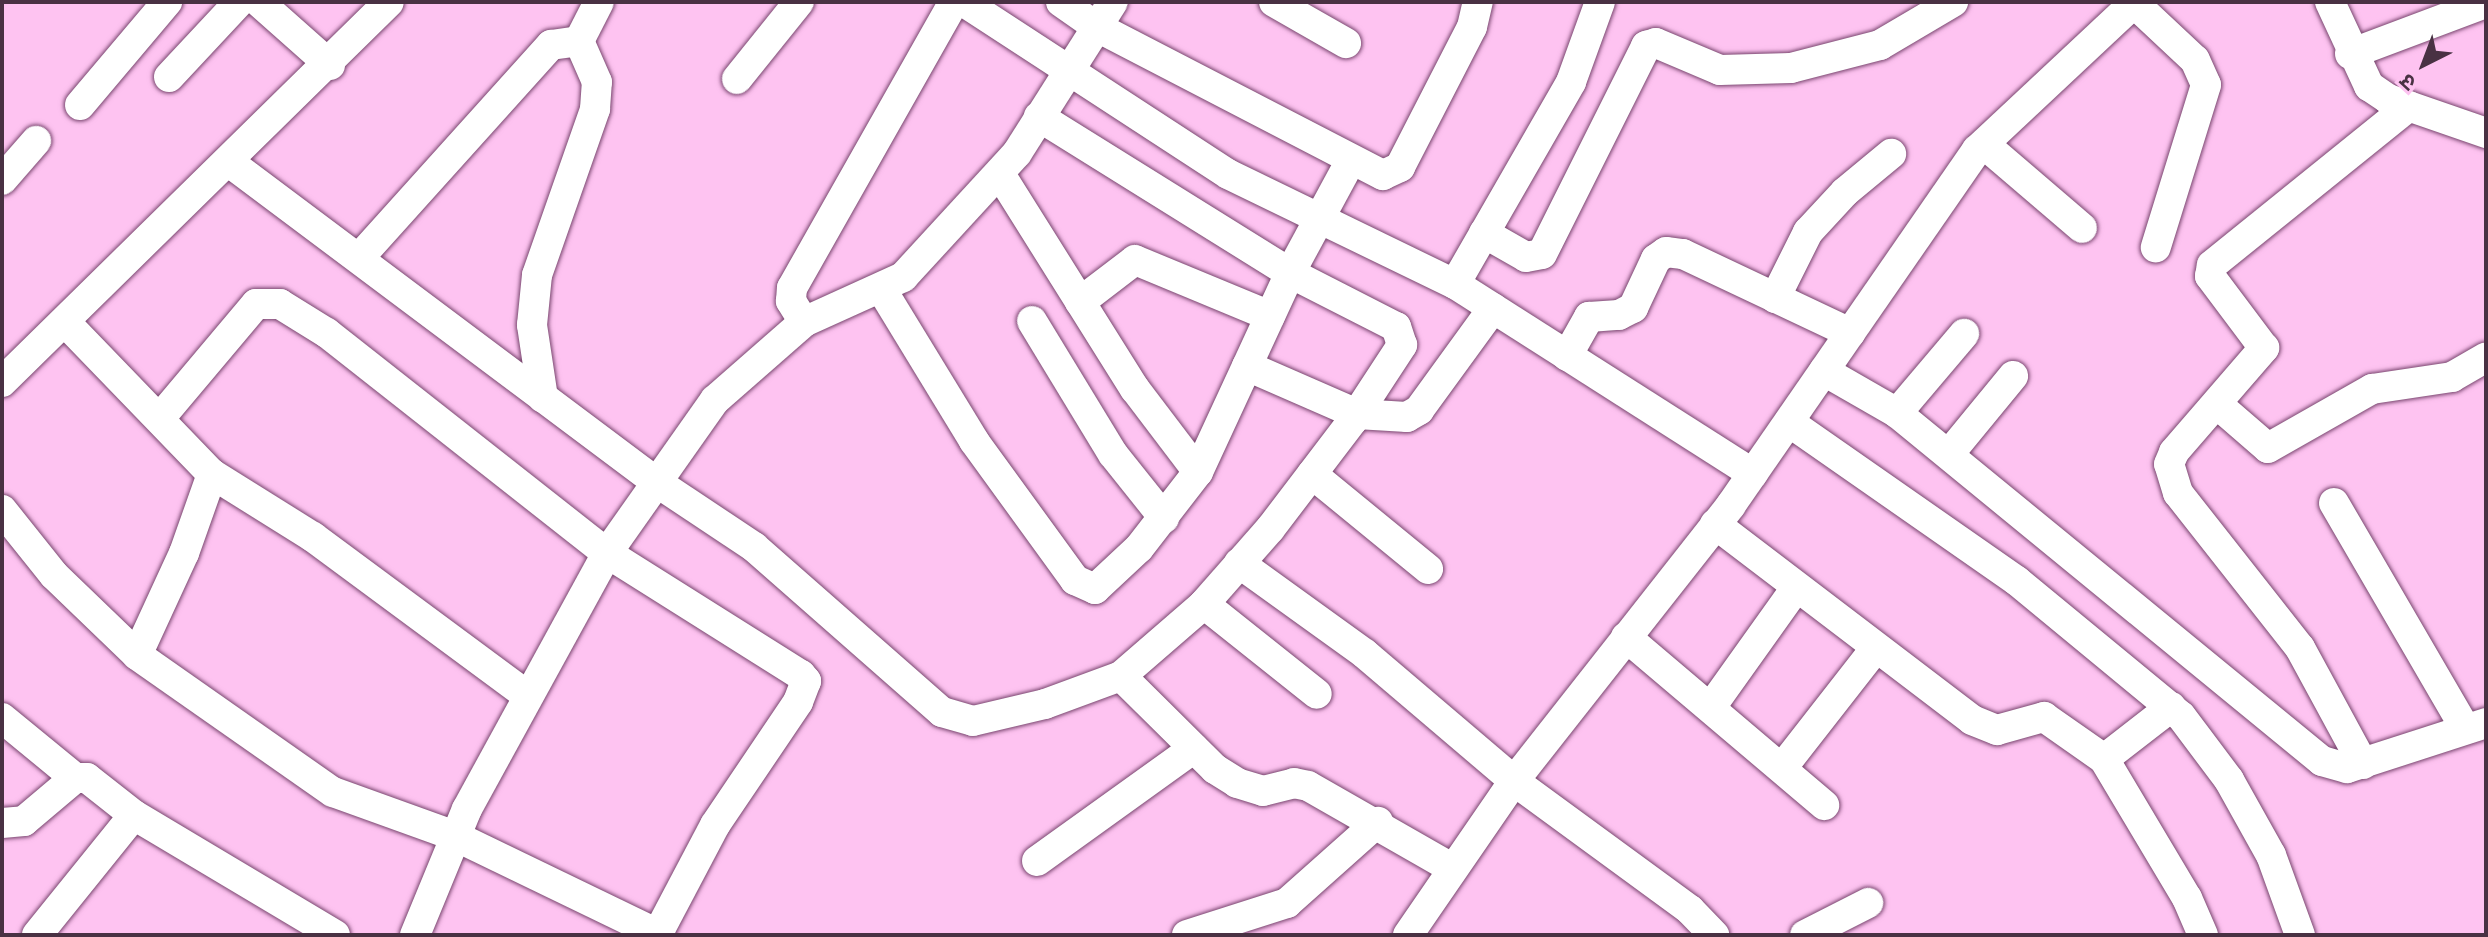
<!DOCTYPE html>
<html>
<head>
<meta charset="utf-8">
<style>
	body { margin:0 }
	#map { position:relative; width:2488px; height:937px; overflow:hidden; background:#fec3f1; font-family:"DM Sans","Noto Sans Devanagari",sans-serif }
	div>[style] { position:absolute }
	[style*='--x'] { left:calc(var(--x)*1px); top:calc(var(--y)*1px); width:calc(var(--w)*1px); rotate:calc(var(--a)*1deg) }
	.roads { filter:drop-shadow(0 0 2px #78456e) drop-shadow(0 0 2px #78456e) }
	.minor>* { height:30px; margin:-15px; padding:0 15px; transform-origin:15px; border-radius:15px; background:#fff }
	span { translate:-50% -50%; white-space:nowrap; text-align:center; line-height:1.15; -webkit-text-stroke:7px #fec3f1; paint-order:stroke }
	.frame { position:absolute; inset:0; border:4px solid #493143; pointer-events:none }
	.north { position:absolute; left:2384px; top:24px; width:80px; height:80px; -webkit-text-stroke:6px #fec3f1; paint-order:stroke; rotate:222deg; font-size:22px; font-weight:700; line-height:32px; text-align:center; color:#493143 }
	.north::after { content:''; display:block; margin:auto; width:28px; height:36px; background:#493143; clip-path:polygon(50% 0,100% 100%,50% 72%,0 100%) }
</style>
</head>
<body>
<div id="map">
	<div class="roads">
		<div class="minor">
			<div style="--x:259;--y:2;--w:95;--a:41.6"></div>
			<div style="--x:964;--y:2;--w:315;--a:33.1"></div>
			<div style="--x:1228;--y:174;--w:252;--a:25.9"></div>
			<div style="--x:1455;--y:284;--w:353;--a:32.5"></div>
			<div style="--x:1061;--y:2;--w:44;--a:34.8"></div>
			<div style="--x:1097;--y:27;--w:322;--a:27.4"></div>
			<div style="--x:1383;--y:175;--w:19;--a:-25"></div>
			<div style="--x:1400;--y:167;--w:157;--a:-62.8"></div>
			<div style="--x:1472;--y:27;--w:26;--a:-77"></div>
			<div style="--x:1274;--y:2;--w:83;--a:29.7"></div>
			<div style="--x:2330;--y:2;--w:93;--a:65.1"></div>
			<div style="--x:2369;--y:86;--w:23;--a:34"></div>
			<div style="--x:2388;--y:99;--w:104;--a:19.1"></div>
			<div style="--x:2134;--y:3;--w:83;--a:43.1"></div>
			<div style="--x:2195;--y:60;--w:27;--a:66"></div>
			<div style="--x:2206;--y:85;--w:170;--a:107.2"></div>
			<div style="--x:2350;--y:54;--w:145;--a:-20.6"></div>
			<div style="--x:169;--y:77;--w:103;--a:-47"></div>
			<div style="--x:737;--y:79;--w:99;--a:-51.2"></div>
			<div style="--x:80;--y:105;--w:135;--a:-49.8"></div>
			<div style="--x:1984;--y:144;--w:129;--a:40.6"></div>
			<div style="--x:229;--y:162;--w:532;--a:36.83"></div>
			<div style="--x:655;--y:481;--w:119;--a:33.7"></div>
			<div style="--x:754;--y:547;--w:250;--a:41.3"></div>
			<div style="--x:942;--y:712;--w:32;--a:16"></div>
			<div style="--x:973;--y:721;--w:74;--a:-13.3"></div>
			<div style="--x:1045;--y:704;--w:81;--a:-20.2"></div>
			<div style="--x:1121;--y:676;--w:110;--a:-40.9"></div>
			<div style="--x:1204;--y:604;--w:100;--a:-48.7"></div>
			<div style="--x:1270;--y:529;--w:137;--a:-52.7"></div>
			<div style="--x:1353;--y:420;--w:90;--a:-56.8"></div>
			<div style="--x:1402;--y:345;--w:19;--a:-108"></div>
			<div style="--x:1396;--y:327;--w:119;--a:-153"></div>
			<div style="--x:1290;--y:273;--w:296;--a:-148.1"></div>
			<div style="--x:1000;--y:174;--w:254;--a:57.9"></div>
			<div style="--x:1135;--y:389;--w:104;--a:52.8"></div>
			<div style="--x:2;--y:180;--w:52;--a:-48.9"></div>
			<div style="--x:1484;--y:233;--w:48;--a:29.7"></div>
			<div style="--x:1526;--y:257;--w:16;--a:-11"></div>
			<div style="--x:1542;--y:254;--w:233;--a:-63.4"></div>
			<div style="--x:1646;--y:46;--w:10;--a:-17"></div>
			<div style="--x:1656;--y:43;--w:69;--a:22.9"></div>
			<div style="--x:1720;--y:70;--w:71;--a:-1.6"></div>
			<div style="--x:1791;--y:68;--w:92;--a:-14.5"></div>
			<div style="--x:1880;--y:45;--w:85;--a:-30.5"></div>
			<div style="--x:359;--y:258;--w:287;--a:-48"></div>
			<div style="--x:551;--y:45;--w:28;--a:-8"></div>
			<div style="--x:1455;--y:284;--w:233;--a:-60.1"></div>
			<div style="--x:1571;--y:82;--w:85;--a:-70.1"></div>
			<div style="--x:882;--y:290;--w:177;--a:58.6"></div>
			<div style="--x:974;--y:441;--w:172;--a:54"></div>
			<div style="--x:1075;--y:580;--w:22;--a:24"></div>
			<div style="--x:1095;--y:589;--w:60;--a:-43"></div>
			<div style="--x:1139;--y:548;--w:96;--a:-52.2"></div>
			<div style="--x:1198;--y:472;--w:219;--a:-65.2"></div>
			<div style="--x:1290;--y:273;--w:126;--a:-61.6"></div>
			<div style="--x:1775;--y:298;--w:74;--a:-63.4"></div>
			<div style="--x:1808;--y:232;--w:54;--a:-47.2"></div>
			<div style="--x:1845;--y:192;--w:60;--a:-39.6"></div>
			<div style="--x:1080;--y:302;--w:69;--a:-37.4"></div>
			<div style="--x:1135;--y:260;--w:146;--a:22.5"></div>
			<div style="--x:1032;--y:321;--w:156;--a:58.7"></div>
			<div style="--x:1113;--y:454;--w:82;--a:51.4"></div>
			<div style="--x:804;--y:322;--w:25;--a:-122"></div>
			<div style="--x:791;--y:301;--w:13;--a:-86"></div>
			<div style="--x:792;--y:288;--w:329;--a:-60.5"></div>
			<div style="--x:67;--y:324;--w:209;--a:46"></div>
			<div style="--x:212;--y:474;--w:84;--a:109.5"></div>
			<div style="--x:184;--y:553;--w:112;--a:114.7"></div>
			<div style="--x:1567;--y:356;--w:45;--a:-60.6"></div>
			<div style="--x:1589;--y:317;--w:30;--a:-4"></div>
			<div style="--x:1619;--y:315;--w:16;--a:-27"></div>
			<div style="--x:1633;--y:308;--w:54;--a:-64.9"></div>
			<div style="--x:1656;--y:259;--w:12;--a:-35"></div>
			<div style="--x:1666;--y:252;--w:17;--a:7"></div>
			<div style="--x:1683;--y:254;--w:185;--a:25.3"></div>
			<div style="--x:1247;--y:366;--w:120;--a:23.6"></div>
			<div style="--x:1357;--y:414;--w:50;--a:3.4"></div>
			<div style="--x:1407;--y:417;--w:14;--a:-30"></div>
			<div style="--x:1419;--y:410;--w:126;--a:-54"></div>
			<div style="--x:1824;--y:371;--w:84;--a:29.9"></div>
			<div style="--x:1897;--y:413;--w:549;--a:39.31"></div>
			<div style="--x:2322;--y:761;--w:26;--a:16"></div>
			<div style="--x:2347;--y:768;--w:146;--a:-17.9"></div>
			<div style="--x:2;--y:382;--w:542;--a:-44.48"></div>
			<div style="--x:543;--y:398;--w:74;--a:-98.6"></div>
			<div style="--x:532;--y:325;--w:50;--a:-84.3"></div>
			<div style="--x:537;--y:275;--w:176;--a:-70.7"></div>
			<div style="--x:595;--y:109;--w:27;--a:-86"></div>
			<div style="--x:597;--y:82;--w:45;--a:-113.7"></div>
			<div style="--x:579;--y:41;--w:44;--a:-62.9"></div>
			<div style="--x:2217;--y:404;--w:67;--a:40.8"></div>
			<div style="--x:2268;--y:448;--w:120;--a:-29.6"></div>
			<div style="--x:2372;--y:389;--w:81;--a:-8.5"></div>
			<div style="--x:2452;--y:377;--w:39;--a:-30"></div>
			<div style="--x:1897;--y:413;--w:104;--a:-49.7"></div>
			<div style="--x:160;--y:418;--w:149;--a:-49.9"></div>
			<div style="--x:256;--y:304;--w:24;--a:0"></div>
			<div style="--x:280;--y:304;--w:55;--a:31.7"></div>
			<div style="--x:327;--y:333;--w:356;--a:38.2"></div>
			<div style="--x:607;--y:553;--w:229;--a:32.2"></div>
			<div style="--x:801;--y:675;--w:8;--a:50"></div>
			<div style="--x:806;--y:681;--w:22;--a:111"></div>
			<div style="--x:798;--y:702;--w:148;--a:124"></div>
			<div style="--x:715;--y:825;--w:124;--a:117.8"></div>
			<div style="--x:1789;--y:422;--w:278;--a:34.9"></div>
			<div style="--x:2017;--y:581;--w:212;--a:39.5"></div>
			<div style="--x:2181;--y:716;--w:80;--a:53.1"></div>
			<div style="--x:2229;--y:780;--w:86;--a:60.8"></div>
			<div style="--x:2271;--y:855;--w:85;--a:70.1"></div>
			<div style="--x:1949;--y:454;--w:101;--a:-50.6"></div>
			<div style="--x:212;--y:474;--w:119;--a:32"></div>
			<div style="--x:313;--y:537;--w:267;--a:36.5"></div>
			<div style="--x:1312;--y:474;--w:150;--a:39.3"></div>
			<div style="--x:2334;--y:503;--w:260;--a:59.8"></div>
			<div style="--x:2;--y:510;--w:83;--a:51.3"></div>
			<div style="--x:54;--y:575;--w:115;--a:43.9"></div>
			<div style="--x:137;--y:655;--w:239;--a:35"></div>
			<div style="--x:333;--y:792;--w:130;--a:19.8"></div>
			<div style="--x:455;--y:836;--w:228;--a:25.8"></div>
			<div style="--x:1715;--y:524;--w:323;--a:37.3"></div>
			<div style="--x:1972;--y:720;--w:27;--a:22"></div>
			<div style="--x:1997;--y:730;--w:49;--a:-15.5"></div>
			<div style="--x:2044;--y:717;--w:73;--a:35"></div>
			<div style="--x:2104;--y:759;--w:162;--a:59.2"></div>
			<div style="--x:2187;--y:898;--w:40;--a:66.6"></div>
			<div style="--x:1239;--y:563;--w:155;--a:35.8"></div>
			<div style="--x:1365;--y:654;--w:196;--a:40.4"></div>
			<div style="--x:1514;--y:781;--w:218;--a:36.2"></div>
			<div style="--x:1690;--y:910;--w:35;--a:46"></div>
			<div style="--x:1204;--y:604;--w:144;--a:38.5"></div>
			<div style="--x:1626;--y:637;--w:260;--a:40.3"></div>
			<div style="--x:1121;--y:676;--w:132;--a:44.7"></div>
			<div style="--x:1215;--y:769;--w:26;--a:32"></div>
			<div style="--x:1237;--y:783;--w:27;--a:17"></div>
			<div style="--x:1263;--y:791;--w:32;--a:-14"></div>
			<div style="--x:1294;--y:783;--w:14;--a:12"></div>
			<div style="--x:1308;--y:786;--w:166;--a:29.7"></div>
			<div style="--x:1711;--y:707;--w:146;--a:-54.5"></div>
			<div style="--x:2;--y:718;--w:94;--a:39.4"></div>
			<div style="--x:2104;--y:759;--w:85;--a:-37.8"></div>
			<div style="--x:2363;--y:764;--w:132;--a:-118.5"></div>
			<div style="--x:2300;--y:648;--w:197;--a:-128.2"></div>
			<div style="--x:2178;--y:493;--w:30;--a:-107"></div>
			<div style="--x:2169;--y:464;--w:13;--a:-67"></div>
			<div style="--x:2174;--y:452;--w:138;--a:-49.1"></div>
			<div style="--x:2264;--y:348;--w:90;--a:-126.9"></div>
			<div style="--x:2210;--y:276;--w:11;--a:-80"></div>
			<div style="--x:2212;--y:265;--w:253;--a:-38.9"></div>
			<div style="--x:1782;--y:768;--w:151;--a:-52"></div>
			<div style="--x:2;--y:823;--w:22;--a:-5"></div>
			<div style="--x:24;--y:821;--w:67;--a:-40.1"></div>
			<div style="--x:75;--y:778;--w:12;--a:0"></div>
			<div style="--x:87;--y:778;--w:60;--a:38.2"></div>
			<div style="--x:134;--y:815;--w:234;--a:30.8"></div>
			<div style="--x:1037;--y:861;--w:193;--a:-35.7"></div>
			<div style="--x:37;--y:935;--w:154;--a:-51.1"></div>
			<div style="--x:415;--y:935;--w:136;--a:-67.6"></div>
			<div style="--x:467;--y:809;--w:292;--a:-61.3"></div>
			<div style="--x:607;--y:553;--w:187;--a:-54.8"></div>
			<div style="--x:715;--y:400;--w:118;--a:-41.2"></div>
			<div style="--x:804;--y:322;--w:109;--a:-24.4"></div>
			<div style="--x:903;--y:277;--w:168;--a:-47.4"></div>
			<div style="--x:1017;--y:153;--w:179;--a:-57.6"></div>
			<div style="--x:1187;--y:935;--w:105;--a:-17.7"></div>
			<div style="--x:1287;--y:903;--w:122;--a:-41.7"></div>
			<div style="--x:1408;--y:935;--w:187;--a:-55.5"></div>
			<div style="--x:1514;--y:781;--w:351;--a:-51.8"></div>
			<div style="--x:1731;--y:505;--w:432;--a:-55.3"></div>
			<div style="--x:1977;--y:150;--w:216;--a:-43.1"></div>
			<div style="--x:1805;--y:935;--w:71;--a:-26.9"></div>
		</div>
	</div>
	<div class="frame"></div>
	<div class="north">उ</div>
</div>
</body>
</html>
